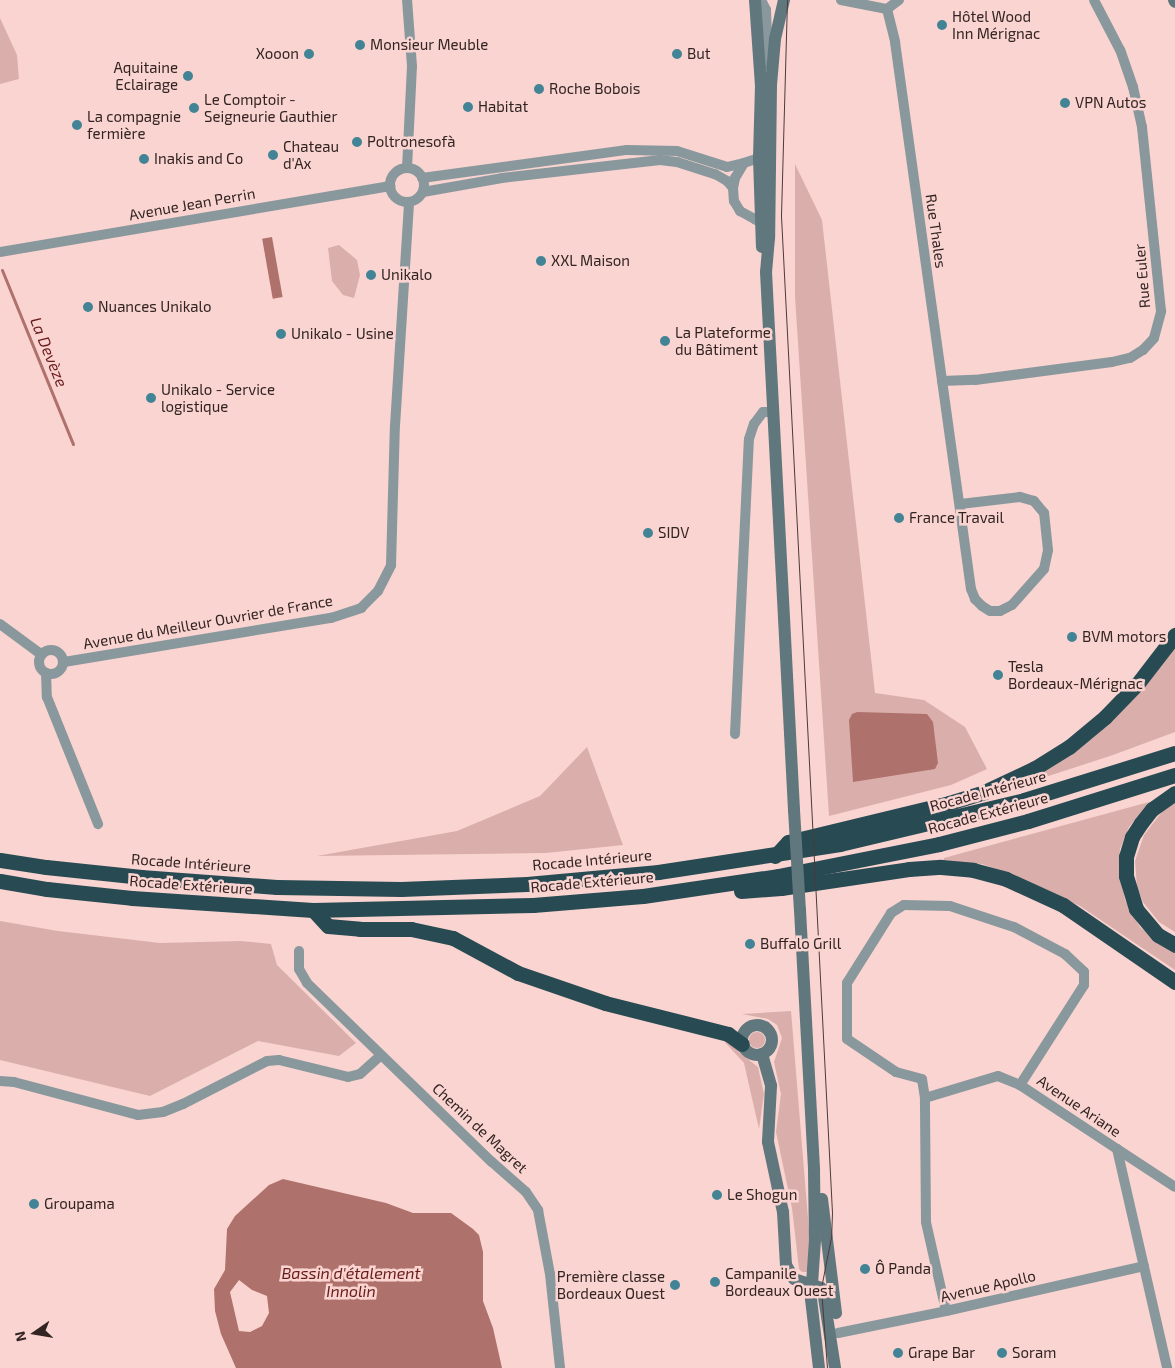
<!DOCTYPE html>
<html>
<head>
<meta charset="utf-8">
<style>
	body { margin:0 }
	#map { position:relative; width:1175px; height:1368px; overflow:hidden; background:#fad4d0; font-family:"Exo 2",sans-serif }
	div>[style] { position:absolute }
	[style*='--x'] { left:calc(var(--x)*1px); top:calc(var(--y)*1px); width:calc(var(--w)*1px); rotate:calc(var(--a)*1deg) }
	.green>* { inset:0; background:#daafab }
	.round { border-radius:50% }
	.water>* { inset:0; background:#af716c; transform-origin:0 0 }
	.stream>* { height:3px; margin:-1.5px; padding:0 1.5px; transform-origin:1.5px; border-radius:1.5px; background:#af716c }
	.street>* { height:10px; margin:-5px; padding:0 5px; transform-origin:5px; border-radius:5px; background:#89989d }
	.street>.ring { margin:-5px; padding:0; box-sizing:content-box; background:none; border:10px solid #89989d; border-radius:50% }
	.secondary>* { height:12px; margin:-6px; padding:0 6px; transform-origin:6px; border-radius:6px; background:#60777d }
	.secondary>.ring { margin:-6px; padding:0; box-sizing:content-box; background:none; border:12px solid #60777d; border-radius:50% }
	.highway>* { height:15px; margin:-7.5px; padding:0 7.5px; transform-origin:7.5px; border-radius:7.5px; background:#284a53 }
	.tram>* { height:1px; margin:-0.5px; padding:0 0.5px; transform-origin:0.5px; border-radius:0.5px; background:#4c3b3a }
	.secondary-bridge>* { height:12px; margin:-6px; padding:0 6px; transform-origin:6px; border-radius:6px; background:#60777d }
	.dots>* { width:14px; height:14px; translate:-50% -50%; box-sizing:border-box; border:2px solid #fad4d0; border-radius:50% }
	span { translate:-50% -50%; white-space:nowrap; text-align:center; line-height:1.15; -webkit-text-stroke:5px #fad4d0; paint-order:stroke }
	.poi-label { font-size:15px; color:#322423 }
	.left { translate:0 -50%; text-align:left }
	.right { translate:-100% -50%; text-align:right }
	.street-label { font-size:15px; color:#322423 }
	.water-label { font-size:16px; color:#681c1c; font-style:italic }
	.north { position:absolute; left:10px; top:1308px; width:50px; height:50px; -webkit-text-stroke:4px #fad4d0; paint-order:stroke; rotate:257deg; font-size:14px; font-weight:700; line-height:20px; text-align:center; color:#322423 }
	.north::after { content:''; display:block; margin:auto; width:18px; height:22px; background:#322423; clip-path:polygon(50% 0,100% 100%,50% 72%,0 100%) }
</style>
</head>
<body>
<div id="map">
	<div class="green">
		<div style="clip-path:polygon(0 18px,17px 55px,19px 79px,0 84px)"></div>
		<div style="clip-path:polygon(795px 164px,822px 220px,875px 693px,924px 700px,965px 727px,987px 769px,951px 785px,829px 816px,795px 297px)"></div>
		<div style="clip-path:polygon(339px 245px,357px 260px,360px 275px,354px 298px,343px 295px,332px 281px,328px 248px)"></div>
		<div style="clip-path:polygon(1175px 647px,1175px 732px,1113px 755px,1021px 785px,1094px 737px,1124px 708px,1162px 665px)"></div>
		<div style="clip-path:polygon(587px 747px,623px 845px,546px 853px,317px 856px,457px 831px,540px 796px)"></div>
		<div style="clip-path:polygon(1149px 802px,1129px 827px,1120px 849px,1119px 872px,1125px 900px,1140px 927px,1164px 947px,1175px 952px,1175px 970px,1080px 906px,1017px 876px,982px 864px,943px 862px,944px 858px)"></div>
		<div style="clip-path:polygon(1175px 802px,1175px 932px,1159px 922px,1143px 902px,1137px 887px,1135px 861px,1144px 835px,1164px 809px)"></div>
		<div style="clip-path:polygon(0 921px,58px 931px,160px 943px,241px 941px,271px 944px,277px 965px,356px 1043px,339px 1056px,258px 1041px,150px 1096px,0 1060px)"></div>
		<div style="clip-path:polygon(791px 1011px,811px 1255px,807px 1272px,802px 1272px,799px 1269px,792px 1208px,776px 1132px,781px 1094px,774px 1062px,782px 1038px,777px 1025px,768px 1019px,742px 1014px)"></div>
		<div class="round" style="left:749px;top:1032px;width:16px;height:16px"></div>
		<div style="clip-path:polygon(725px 1037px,736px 1045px,740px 1053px,758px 1067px,764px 1094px,759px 1129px,744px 1063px,723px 1040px)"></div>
	</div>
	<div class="water">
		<div style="left:272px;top:237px;width:61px;height:10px;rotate:80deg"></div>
		<div style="clip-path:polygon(857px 712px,927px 714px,933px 722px,938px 763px,935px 769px,853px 782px,849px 720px,852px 714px)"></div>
		<div style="clip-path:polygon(evenodd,283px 1179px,386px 1203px,413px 1213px,451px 1213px,473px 1229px,479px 1235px,483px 1252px,483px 1301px,493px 1328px,502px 1368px,236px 1368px,221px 1334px,215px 1311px,214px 1289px,225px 1270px,227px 1229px,235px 1216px,269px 1185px,283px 1179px,239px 1280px,252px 1290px,267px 1296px,269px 1313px,262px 1326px,250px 1332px,239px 1331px,230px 1292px,239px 1280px)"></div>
	</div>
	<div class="stream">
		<div style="--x:2;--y:270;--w:188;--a:67.8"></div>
	</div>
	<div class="street">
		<div style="--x:761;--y:0;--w:11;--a:63"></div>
		<div style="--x:766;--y:10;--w:55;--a:87.9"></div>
		<div style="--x:841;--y:0;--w:47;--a:11.1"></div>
		<div style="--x:887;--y:9;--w:34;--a:76"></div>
		<div style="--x:895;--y:42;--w:552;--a:82.09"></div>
		<div style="--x:971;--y:589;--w:11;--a:68"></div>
		<div style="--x:975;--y:599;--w:10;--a:45"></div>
		<div style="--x:982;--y:606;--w:9;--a:32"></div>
		<div style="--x:990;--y:611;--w:10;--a:0"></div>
		<div style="--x:1000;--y:611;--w:13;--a:-27"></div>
		<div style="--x:1012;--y:605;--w:48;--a:-48.4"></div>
		<div style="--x:1044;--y:569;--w:19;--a:-78"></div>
		<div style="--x:1048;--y:550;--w:37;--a:-96"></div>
		<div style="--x:1044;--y:513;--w:16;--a:-130"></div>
		<div style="--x:1034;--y:501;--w:15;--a:-164"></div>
		<div style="--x:1020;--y:497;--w:60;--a:173.3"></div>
		<div style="--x:887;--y:9;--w:15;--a:-37"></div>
		<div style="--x:763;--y:162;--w:6;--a:-135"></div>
		<div style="--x:759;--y:158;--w:16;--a:162"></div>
		<div style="--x:744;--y:163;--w:17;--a:121"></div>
		<div style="--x:735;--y:178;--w:10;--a:101"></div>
		<div style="--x:733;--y:188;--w:13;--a:86"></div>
		<div style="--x:734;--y:201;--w:12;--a:59"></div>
		<div style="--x:740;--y:211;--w:18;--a:29"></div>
		<div style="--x:756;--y:220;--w:7;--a:-16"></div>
		<div style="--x:763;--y:218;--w:5;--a:-53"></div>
		<div class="ring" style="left:390px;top:168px;width:24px;height:24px"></div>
		<div style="--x:407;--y:168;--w:102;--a:-87.2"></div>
		<div style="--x:412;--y:66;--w:66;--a:-94.3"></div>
		<div style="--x:422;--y:178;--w:207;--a:-7.8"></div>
		<div style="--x:627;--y:150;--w:50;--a:1.1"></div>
		<div style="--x:677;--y:151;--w:52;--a:17.7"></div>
		<div style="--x:727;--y:167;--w:17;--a:-13"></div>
		<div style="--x:423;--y:192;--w:80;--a:-10"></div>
		<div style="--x:502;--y:178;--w:159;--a:-6.5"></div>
		<div style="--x:660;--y:160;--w:17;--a:7"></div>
		<div style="--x:677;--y:162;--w:40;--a:18"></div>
		<div style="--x:715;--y:174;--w:14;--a:30"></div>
		<div style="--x:727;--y:181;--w:9;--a:49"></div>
		<div style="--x:0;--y:252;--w:396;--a:-9.6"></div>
		<div style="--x:942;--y:381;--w:33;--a:-2"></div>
		<div style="--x:975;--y:380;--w:138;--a:-7.5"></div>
		<div style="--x:1112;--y:362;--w:18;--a:-13"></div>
		<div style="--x:1130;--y:358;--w:15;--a:-32"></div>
		<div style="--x:1143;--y:350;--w:16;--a:-47"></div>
		<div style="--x:1154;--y:338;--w:28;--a:-75"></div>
		<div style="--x:1161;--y:311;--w:185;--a:-95.9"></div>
		<div style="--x:1142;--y:127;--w:41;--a:-102.7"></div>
		<div style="--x:1133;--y:87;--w:39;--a:-109"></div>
		<div style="--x:1120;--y:50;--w:56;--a:-117.5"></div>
		<div style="--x:0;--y:624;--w:52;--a:36.4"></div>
		<div class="ring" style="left:39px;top:650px;width:14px;height:14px"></div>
		<div style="--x:64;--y:662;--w:271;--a:-9.4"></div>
		<div style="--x:331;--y:618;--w:32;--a:-18"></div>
		<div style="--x:361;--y:608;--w:24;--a:-45"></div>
		<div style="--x:378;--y:591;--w:29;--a:-63"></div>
		<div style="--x:391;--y:565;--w:139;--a:-88.4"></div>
		<div style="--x:395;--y:426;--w:223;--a:-86.4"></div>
		<div style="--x:46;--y:673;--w:24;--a:88"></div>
		<div style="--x:47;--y:697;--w:137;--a:68.1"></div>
		<div style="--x:735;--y:734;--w:295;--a:-87.3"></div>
		<div style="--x:749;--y:439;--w:16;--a:-72"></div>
		<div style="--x:754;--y:424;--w:15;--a:-53"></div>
		<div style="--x:763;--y:412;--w:10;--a:0"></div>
		<div style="--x:299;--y:951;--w:18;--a:90"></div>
		<div style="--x:299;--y:969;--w:16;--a:60"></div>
		<div style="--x:307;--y:983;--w:257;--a:44.1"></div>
		<div style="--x:492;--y:1162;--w:45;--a:41.4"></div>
		<div style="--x:526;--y:1192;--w:22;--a:56"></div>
		<div style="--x:538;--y:1210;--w:65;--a:79.4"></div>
		<div style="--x:550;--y:1274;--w:95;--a:83.9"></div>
		<div style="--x:0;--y:1081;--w:14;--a:4"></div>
		<div style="--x:14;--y:1082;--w:128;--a:14.9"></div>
		<div style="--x:138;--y:1115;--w:25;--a:-7"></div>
		<div style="--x:163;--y:1112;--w:22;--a:-22"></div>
		<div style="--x:183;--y:1104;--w:94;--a:-27.1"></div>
		<div style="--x:267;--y:1061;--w:12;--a:-5"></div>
		<div style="--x:279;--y:1060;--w:71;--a:13.8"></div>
		<div style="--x:348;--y:1077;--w:12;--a:-14"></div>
		<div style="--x:360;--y:1074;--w:28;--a:-42"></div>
		<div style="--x:925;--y:1098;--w:76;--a:-16.8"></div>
		<div style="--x:998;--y:1076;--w:24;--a:22"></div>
		<div style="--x:1020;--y:1085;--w:116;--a:33.4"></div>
		<div style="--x:1117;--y:1149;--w:225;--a:77.1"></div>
		<div style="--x:1117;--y:1149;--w:69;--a:33.2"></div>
		<div style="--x:946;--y:1311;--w:91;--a:-102.7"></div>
		<div style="--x:926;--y:1222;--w:124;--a:-90.5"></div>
		<div style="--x:925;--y:1098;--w:19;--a:-99"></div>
		<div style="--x:922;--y:1079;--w:27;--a:-165"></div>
		<div style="--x:896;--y:1072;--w:59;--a:-146"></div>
		<div style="--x:847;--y:1039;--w:56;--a:-90"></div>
		<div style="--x:847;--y:983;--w:83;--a:-57.8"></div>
		<div style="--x:891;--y:913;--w:15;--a:-32"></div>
		<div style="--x:904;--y:905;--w:46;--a:1.2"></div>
		<div style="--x:950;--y:906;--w:67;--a:18.2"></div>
		<div style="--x:1014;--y:927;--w:58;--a:27.9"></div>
		<div style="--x:1065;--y:954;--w:26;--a:43"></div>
		<div style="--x:1084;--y:972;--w:13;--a:90"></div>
		<div style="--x:1084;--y:985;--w:119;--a:122.6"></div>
		<div style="--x:838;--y:1333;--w:110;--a:-11.5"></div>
		<div style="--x:946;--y:1311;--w:203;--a:-12.8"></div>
	</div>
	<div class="secondary">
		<div style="--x:755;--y:0;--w:86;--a:86"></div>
		<div style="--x:761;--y:86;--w:72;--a:91.6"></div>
		<div style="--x:759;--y:158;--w:89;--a:88.1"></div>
		<div style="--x:784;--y:0;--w:40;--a:103"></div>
		<div style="--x:775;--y:39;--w:46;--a:95"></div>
		<div style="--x:771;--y:85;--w:153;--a:90.7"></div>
		<div style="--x:769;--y:238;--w:34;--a:95"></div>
		<div style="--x:766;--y:272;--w:539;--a:87.02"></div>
		<div style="--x:1174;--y:0;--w:2;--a:63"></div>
		<div style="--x:800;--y:910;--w:261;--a:86.9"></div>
		<div style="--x:814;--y:1171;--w:69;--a:89.2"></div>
		<div style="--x:815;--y:1240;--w:59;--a:93.9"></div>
		<div style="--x:811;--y:1299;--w:69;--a:83.4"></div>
		<div class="ring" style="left:742px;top:1025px;width:18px;height:18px"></div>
		<div style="--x:762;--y:1054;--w:33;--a:74"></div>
		<div style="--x:771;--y:1086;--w:56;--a:93.1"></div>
		<div style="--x:768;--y:1142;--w:72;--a:77.9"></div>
		<div style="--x:783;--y:1212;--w:53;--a:86.8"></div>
		<div style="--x:786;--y:1265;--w:16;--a:60"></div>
		<div style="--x:794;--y:1279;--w:28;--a:18"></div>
		<div style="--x:821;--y:1288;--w:4;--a:56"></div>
		<div style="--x:823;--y:1291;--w:78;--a:81.1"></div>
		<div style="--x:822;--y:1199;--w:115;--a:83"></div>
	</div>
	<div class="highway">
		<div style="--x:1175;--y:793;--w:28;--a:145"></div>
		<div style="--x:1152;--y:809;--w:18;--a:128"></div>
		<div style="--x:1141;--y:823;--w:17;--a:123"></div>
		<div style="--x:1132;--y:837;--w:21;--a:107"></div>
		<div style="--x:1126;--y:857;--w:19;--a:90"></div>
		<div style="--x:1126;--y:876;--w:34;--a:73"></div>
		<div style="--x:1136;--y:909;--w:34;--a:50"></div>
		<div style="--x:1158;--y:935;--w:20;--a:30"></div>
		<div style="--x:775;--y:856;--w:19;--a:-47"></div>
		<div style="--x:788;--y:842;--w:166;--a:-13.6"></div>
		<div style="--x:949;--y:803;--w:37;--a:-17"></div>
		<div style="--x:984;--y:792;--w:56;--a:-25.2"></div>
		<div style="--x:1035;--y:768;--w:40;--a:-32"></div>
		<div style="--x:1069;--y:747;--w:47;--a:-39.8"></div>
		<div style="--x:1105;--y:717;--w:47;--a:-45.9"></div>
		<div style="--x:1138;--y:683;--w:61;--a:-52.4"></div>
		<div style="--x:0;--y:860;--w:47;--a:8.7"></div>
		<div style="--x:46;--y:867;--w:96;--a:6"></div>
		<div style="--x:141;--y:877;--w:136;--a:4.2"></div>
		<div style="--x:277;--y:887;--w:124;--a:0.9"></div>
		<div style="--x:401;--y:889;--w:126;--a:-2.3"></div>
		<div style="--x:527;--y:884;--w:132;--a:-5.2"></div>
		<div style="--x:658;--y:872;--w:184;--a:-8.7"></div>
		<div style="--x:840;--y:844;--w:189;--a:-13.4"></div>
		<div style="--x:1024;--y:800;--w:158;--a:-17.3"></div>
		<div style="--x:0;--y:881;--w:48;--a:9.7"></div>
		<div style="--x:47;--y:889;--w:85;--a:6"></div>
		<div style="--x:132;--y:898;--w:181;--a:3.8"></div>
		<div style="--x:313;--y:910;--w:220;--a:-1.3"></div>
		<div style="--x:533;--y:905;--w:110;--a:-4.7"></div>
		<div style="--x:643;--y:896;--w:136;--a:-8.4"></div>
		<div style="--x:778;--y:876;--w:164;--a:-11.2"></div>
		<div style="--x:939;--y:844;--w:92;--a:-14.5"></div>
		<div style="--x:1028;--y:821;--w:154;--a:-17.4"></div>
		<div style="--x:741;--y:891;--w:40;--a:-4.3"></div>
		<div style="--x:781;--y:888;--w:129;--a:-8.4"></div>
		<div style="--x:909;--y:869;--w:32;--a:-4"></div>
		<div style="--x:941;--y:867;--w:32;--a:5"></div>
		<div style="--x:973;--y:870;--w:34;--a:15"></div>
		<div style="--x:1006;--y:879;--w:63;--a:24.5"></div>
		<div style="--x:1063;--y:905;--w:136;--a:34.5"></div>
		<div style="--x:313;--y:910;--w:22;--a:47"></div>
		<div style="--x:328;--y:926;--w:32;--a:5"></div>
		<div style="--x:360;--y:929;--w:51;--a:0"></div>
		<div style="--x:411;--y:929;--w:43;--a:12.1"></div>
		<div style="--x:453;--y:938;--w:74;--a:28.3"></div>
		<div style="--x:518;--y:973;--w:92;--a:19"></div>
		<div style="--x:605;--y:1003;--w:127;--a:14.1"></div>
		<div style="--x:728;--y:1034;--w:17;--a:36"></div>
	</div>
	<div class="tram">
		<div style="--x:787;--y:0;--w:216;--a:91.6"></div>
		<div style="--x:781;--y:216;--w:997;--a:87.07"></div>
		<div style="--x:832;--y:1212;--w:25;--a:92"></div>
		<div style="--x:831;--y:1237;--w:52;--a:101.1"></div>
		<div style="--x:821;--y:1288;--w:80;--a:85.7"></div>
	</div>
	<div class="secondary-bridge">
		<div style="--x:794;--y:810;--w:100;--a:86.6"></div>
	</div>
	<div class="dots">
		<div style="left:942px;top:25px;background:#428495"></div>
		<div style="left:360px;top:45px;background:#428495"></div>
		<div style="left:309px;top:54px;background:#428495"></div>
		<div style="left:677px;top:54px;background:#428495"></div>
		<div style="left:188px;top:76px;background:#428495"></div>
		<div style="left:539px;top:89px;background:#428495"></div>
		<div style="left:1065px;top:103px;background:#428495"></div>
		<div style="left:468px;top:107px;background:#428495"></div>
		<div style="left:194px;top:108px;background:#428495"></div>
		<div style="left:77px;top:125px;background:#428495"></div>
		<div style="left:357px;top:142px;background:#428495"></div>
		<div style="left:273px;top:155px;background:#428495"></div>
		<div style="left:144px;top:159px;background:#428495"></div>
		<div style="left:541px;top:261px;background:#428495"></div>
		<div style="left:371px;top:275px;background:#428495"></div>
		<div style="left:88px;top:307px;background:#428495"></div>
		<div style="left:281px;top:334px;background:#428495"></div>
		<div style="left:665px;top:341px;background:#428495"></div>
		<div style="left:151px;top:398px;background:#428495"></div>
		<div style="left:899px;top:518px;background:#428495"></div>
		<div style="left:648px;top:533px;background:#428495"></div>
		<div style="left:1072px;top:637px;background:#428495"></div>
		<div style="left:998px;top:675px;background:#428495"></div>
		<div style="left:750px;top:944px;background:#428495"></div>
		<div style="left:717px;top:1195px;background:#428495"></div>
		<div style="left:34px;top:1204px;background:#428495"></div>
		<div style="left:865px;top:1269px;background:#428495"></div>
		<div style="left:715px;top:1282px;background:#428495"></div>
		<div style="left:675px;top:1285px;background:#428495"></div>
		<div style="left:898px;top:1353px;background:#428495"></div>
		<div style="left:1002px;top:1353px;background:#428495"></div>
	</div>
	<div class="poi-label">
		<span class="left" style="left:952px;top:25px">Hôtel Wood<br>Inn Mérignac</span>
		<span class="left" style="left:370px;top:45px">Monsieur Meuble</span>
		<span class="right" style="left:299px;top:54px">Xooon</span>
		<span class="left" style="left:687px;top:54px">But</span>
		<span class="right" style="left:178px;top:76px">Aquitaine<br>Eclairage</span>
		<span class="left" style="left:549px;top:89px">Roche Bobois</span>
		<span class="left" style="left:204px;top:108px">Le Comptoir -<br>Seigneurie Gauthier</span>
		<span class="left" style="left:1075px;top:103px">VPN Autos</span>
		<span class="left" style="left:478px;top:107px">Habitat</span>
		<span class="left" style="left:87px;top:125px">La compagnie<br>fermière</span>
		<span class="left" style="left:367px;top:142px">Poltronesofà</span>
		<span class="left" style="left:283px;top:155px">Chateau<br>d'Ax</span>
		<span class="left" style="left:154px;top:159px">Inakis and Co</span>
		<span class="left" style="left:551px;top:261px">XXL Maison</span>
		<span class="left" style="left:381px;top:275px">Unikalo</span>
		<span class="left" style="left:98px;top:307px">Nuances Unikalo</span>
		<span class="left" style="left:675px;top:341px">La Plateforme<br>du Bâtiment</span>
		<span class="left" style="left:291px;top:334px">Unikalo - Usine</span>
		<span class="left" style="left:161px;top:398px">Unikalo - Service<br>logistique</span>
		<span class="left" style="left:909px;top:518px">France Travail</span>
		<span class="left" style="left:658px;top:533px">SIDV</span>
		<span class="left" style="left:1082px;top:637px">BVM motors</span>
		<span class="left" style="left:1008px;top:675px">Tesla<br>Bordeaux-Mérignac</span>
		<span class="left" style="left:760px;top:944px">Buffalo Grill</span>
		<span class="left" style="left:727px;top:1195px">Le Shogun</span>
		<span class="left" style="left:44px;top:1204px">Groupama</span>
		<span class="left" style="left:875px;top:1269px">Ô Panda</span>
		<span class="left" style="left:725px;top:1282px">Campanile<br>Bordeaux Ouest</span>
		<span class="right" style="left:665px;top:1285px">Première classe<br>Bordeaux Ouest</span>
		<span class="left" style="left:908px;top:1353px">Grape Bar</span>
		<span class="left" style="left:1012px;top:1353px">Soram</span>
	</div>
	<div class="street-label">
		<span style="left:192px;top:204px;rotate:-10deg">Avenue Jean Perrin</span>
		<span style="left:936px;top:231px;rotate:82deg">Rue Thales</span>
		<span style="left:1142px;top:276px;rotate:-95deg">Rue Euler</span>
		<span style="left:208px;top:622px;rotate:-10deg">Avenue du Meilleur Ouvrier de France</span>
		<span style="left:988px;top:791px;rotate:-15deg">Rocade Intérieure</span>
		<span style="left:988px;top:813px;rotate:-15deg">Rocade Extérieure</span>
		<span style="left:592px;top:860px;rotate:-5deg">Rocade Intérieure</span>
		<span style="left:191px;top:863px;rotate:4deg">Rocade Intérieure</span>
		<span style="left:592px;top:882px;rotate:-5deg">Rocade Extérieure</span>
		<span style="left:191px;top:885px;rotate:4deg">Rocade Extérieure</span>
		<span style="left:1079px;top:1106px;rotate:34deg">Avenue Ariane</span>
		<span style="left:480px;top:1128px;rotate:43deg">Chemin de Magret</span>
		<span style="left:988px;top:1286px;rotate:-13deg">Avenue Apollo</span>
	</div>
	<div class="water-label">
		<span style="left:49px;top:352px;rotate:68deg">La Devèze</span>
		<span style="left:351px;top:1282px">Bassin d'étalement<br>Innolin</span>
	</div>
	<div class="north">N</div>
</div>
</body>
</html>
